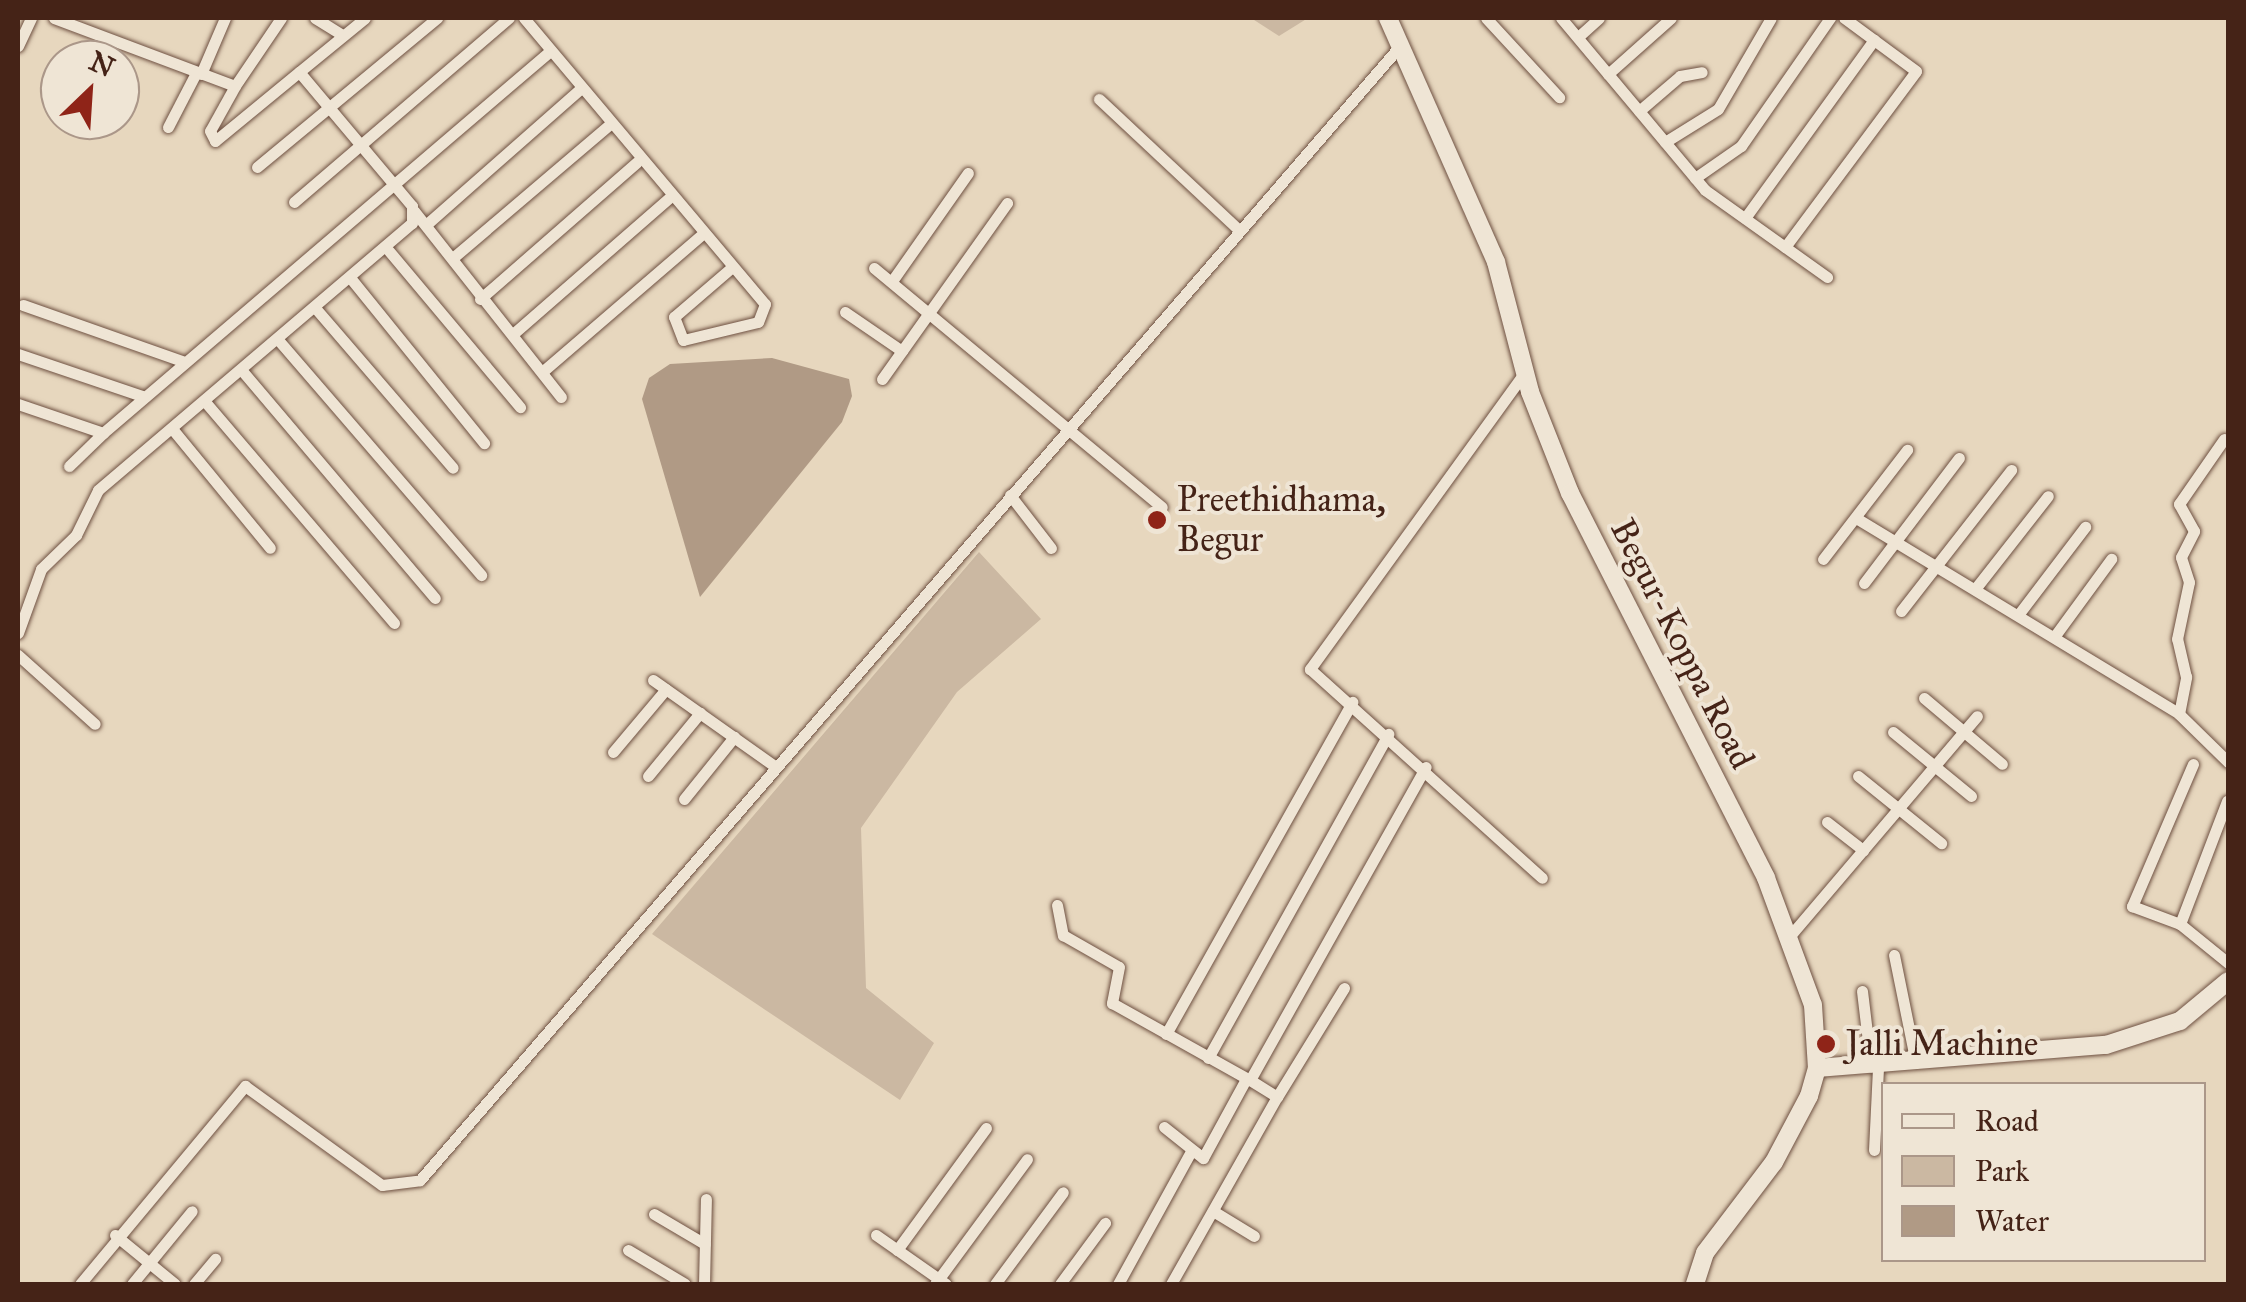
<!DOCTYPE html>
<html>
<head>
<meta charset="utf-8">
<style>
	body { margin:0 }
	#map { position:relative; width:2246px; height:1302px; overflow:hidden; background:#e7d7be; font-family:"IM FELL Great Primer",serif }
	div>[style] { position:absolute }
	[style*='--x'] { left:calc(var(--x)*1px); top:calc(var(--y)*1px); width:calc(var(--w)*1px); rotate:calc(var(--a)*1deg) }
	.green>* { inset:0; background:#cbb8a2 }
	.water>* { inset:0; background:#b09a85 }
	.roads { filter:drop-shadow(0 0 2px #6e5041) drop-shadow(0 0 2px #6e5041) }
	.street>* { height:11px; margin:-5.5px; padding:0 5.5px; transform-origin:5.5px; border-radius:5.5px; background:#efe5d5 }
	.secondary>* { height:18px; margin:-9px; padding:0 9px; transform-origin:9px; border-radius:9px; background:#efe5d5 }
	.dots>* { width:28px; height:28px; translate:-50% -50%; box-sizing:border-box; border:5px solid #efe5d5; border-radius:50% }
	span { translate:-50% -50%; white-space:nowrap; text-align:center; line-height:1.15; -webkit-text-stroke:8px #efe5d5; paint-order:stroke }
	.poi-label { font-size:35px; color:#452317 }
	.left { translate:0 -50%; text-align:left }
	.street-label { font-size:35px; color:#452317 }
	.frame { position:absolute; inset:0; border:20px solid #452317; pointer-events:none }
	.legend { position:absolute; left:1881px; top:1082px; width:325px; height:180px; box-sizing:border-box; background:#efe5d5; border:2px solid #ab9789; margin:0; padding:12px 18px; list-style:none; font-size:30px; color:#452317 }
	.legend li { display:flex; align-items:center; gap:20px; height:50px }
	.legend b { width:50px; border:2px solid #ab9789 }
	.north { position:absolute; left:40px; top:40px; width:100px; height:100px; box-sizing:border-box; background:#efe5d5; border:2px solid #ab9789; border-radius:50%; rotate:25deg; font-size:28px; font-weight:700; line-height:40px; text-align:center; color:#452317 }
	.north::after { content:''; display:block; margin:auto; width:35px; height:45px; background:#8f2418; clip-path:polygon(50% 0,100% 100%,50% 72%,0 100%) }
</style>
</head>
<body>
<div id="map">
	<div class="green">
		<div style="clip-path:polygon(1251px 18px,1308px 18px,1279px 36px)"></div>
		<div style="clip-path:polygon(979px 552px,1041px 619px,957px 692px,861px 828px,866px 988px,934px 1043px,900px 1100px,652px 934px)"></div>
	</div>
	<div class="water">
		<div style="clip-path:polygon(772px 358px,849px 379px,852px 396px,842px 422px,700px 597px,642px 399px,649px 378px,670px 364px)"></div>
	</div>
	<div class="roads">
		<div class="street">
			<div style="--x:54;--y:18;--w:193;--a:20.6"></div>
			<div style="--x:235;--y:86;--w:82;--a:-55.9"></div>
			<div style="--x:315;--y:18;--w:32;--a:32"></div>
			<div style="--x:524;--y:18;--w:374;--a:49.9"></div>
			<div style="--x:765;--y:304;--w:19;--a:111"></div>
			<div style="--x:758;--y:322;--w:77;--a:166.5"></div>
			<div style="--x:683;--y:340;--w:25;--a:-111"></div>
			<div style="--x:674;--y:317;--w:75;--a:-40.7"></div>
			<div style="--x:1486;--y:18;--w:108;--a:47.3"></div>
			<div style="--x:1561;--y:18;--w:73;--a:50"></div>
			<div style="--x:1608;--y:74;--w:84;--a:-41.6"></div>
			<div style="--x:1578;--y:37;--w:28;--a:-42"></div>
			<div style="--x:18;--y:46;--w:31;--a:-65"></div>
			<div style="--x:201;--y:74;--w:61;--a:-66.8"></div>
			<div style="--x:1608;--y:74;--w:151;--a:50.1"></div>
			<div style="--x:1705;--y:190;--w:150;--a:35.5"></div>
			<div style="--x:235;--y:86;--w:51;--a:119.1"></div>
			<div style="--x:210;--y:131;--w:11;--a:63"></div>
			<div style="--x:215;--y:141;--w:109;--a:-39.4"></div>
			<div style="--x:1099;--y:99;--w:192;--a:43.1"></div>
			<div style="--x:1639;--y:111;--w:54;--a:-40.5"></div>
			<div style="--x:1680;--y:76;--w:22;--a:-10"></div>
			<div style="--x:168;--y:127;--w:61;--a:-62.6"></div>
			<div style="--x:1665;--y:142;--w:62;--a:-31.9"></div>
			<div style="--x:1718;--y:109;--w:105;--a:-59.8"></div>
			<div style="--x:257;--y:167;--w:234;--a:-39.6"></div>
			<div style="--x:1695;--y:178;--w:56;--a:-34.8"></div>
			<div style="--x:1741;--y:146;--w:156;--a:-55.2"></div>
			<div style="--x:294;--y:202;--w:283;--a:-40.6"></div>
			<div style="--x:414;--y:211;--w:237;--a:51.7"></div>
			<div style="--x:1745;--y:218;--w:220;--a:-54.1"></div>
			<div style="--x:428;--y:223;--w:203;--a:-41.4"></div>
			<div style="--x:1785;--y:247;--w:219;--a:-53.3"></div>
			<div style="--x:1916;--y:71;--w:89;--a:-143.6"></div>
			<div style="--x:389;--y:251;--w:204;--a:50"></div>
			<div style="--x:455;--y:256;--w:202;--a:-40.4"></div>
			<div style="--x:874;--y:268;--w:374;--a:39.7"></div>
			<div style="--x:352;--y:280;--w:210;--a:51"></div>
			<div style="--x:892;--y:281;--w:132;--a:-54.9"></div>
			<div style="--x:480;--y:299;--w:208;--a:-41.1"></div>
			<div style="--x:23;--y:305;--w:169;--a:19.4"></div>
			<div style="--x:317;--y:310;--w:208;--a:49.3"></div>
			<div style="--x:845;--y:312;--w:69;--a:34.4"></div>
			<div style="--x:513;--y:334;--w:206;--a:-41.1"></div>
			<div style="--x:280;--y:342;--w:308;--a:49.2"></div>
			<div style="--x:18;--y:354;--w:131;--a:18.7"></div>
			<div style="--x:542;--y:372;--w:208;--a:-40.7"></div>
			<div style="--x:1525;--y:372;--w:367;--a:125.9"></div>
			<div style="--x:1310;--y:669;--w:312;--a:42"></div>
			<div style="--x:244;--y:373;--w:295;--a:49.7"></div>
			<div style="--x:882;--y:379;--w:216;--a:-54.6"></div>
			<div style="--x:18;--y:404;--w:90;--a:18.8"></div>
			<div style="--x:103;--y:433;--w:587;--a:-40.51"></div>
			<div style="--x:207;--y:404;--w:288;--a:49.5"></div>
			<div style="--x:174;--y:431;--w:151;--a:50.6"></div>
			<div style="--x:69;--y:466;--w:47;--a:-44.1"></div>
			<div style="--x:1010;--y:495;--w:67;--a:52.3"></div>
			<div style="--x:1856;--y:518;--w:378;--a:31.2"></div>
			<div style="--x:2179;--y:714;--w:69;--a:44.4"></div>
			<div style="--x:1823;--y:559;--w:138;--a:-52.4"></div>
			<div style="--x:1864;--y:583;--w:157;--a:-52.8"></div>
			<div style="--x:1975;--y:589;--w:118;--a:-51.9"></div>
			<div style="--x:1901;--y:611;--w:179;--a:-52"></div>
			<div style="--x:2018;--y:615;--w:111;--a:-52.7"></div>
			<div style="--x:18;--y:633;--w:68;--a:-70.2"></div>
			<div style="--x:41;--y:569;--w:49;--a:-44.2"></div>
			<div style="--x:76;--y:535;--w:50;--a:-63.9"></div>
			<div style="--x:98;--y:490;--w:412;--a:-40.4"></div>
			<div style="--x:412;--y:223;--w:17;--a:-90"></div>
			<div style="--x:412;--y:206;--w:175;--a:-130.1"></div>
			<div style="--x:299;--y:72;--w:85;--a:-39.3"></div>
			<div style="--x:2054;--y:637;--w:97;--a:-53.8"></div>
			<div style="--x:18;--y:655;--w:103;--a:41.9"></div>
			<div style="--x:653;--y:680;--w:151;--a:35.3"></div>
			<div style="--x:1924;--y:698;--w:102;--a:40.2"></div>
			<div style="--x:2179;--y:714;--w:38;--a:-79"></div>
			<div style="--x:2186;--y:677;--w:39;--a:-103"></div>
			<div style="--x:2177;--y:639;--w:58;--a:-78.1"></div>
			<div style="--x:2189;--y:582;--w:26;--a:-108"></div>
			<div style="--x:2181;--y:557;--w:29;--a:-63"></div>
			<div style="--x:2194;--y:531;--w:31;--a:-119"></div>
			<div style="--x:2179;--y:504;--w:79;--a:-55.3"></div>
			<div style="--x:1893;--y:732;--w:101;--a:39.4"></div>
			<div style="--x:613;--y:752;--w:82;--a:-49.9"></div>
			<div style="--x:2193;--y:764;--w:155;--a:113.2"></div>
			<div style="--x:2132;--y:906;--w:51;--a:20.6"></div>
			<div style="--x:2180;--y:924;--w:62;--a:39.1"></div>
			<div style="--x:648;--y:776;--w:82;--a:-50.5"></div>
			<div style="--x:1858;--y:776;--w:107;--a:38.9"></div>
			<div style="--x:684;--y:799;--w:80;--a:-51.1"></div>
			<div style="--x:1827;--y:822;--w:46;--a:37.9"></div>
			<div style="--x:1057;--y:905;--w:31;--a:79"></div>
			<div style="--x:1063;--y:935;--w:64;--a:29.7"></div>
			<div style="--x:1119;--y:967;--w:37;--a:101"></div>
			<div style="--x:1112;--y:1003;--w:158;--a:29.2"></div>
			<div style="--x:1250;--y:1080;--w:359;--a:-60.7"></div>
			<div style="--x:2180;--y:924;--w:132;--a:-69.1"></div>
			<div style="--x:1789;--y:937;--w:290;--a:-49.6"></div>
			<div style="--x:1894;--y:955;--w:110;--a:78.5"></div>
			<div style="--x:1862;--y:991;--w:76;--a:83.2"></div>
			<div style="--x:1166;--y:1034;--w:381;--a:-60.7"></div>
			<div style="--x:1208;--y:1058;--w:371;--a:-60.9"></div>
			<div style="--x:1250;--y:1080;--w:32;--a:32"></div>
			<div style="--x:1277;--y:1097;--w:128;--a:-58.4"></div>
			<div style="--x:1164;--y:1127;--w:50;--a:38.5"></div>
			<div style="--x:1203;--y:1158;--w:90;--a:-61.4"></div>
			<div style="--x:1874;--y:1150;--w:81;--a:-87.2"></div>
			<div style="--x:1213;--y:1211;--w:48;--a:31.4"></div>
			<div style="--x:654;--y:1214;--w:59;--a:30.5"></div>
			<div style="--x:115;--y:1235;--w:77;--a:39.2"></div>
			<div style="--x:876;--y:1235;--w:85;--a:35"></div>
			<div style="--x:628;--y:1250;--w:66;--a:30.8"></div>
			<div style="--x:897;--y:1250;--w:151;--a:-53.9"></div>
			<div style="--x:80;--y:1284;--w:258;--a:-50.2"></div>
			<div style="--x:245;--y:1086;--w:169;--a:35.9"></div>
			<div style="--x:382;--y:1185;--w:38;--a:-7"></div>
			<div style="--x:420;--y:1180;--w:1496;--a:-49.17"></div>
			<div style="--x:132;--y:1284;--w:94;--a:-50.6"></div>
			<div style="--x:194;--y:1284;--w:33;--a:-50"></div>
			<div style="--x:704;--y:1284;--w:85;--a:-88.7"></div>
			<div style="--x:935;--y:1284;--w:155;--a:-53.6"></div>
			<div style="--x:995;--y:1284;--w:114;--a:-53.5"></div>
			<div style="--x:1060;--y:1284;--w:76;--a:-53.6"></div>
			<div style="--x:1118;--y:1284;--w:152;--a:-61.2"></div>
			<div style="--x:1171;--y:1284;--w:215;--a:-60.5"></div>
		</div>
		<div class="secondary">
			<div style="--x:1388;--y:18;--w:267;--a:66.1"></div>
			<div style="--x:1496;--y:262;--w:134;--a:75.3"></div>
			<div style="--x:1530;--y:392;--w:109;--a:68.4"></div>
			<div style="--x:1570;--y:493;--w:432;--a:63"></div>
			<div style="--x:1766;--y:878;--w:135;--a:69.7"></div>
			<div style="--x:1813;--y:1005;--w:63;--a:86.4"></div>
			<div style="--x:1817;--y:1068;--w:29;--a:106"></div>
			<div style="--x:1809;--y:1096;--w:75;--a:117.9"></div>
			<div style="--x:1774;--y:1162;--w:114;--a:127.2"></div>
			<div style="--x:1705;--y:1253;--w:33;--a:108"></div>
			<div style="--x:1817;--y:1068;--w:290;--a:-4.6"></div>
			<div style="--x:2106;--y:1045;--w:78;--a:-18"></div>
			<div style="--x:2180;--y:1021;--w:62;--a:-39.8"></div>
		</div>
	</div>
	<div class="dots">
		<div style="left:1157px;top:520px;background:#8f2418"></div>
		<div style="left:1826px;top:1044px;background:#8f2418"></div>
	</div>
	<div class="poi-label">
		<span class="left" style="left:1177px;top:520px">Preethidhama,<br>Begur</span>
		<span class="left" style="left:1846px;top:1044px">Jalli Machine</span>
	</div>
	<div class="street-label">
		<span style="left:1682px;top:644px;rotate:63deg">Begur-Koppa Road</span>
	</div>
	<div class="frame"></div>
	<ul class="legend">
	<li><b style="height:12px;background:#efe5d5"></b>Road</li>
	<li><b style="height:28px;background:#cbb8a2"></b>Park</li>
	<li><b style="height:28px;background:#b09a85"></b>Water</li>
	</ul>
	<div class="north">N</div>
</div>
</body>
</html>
